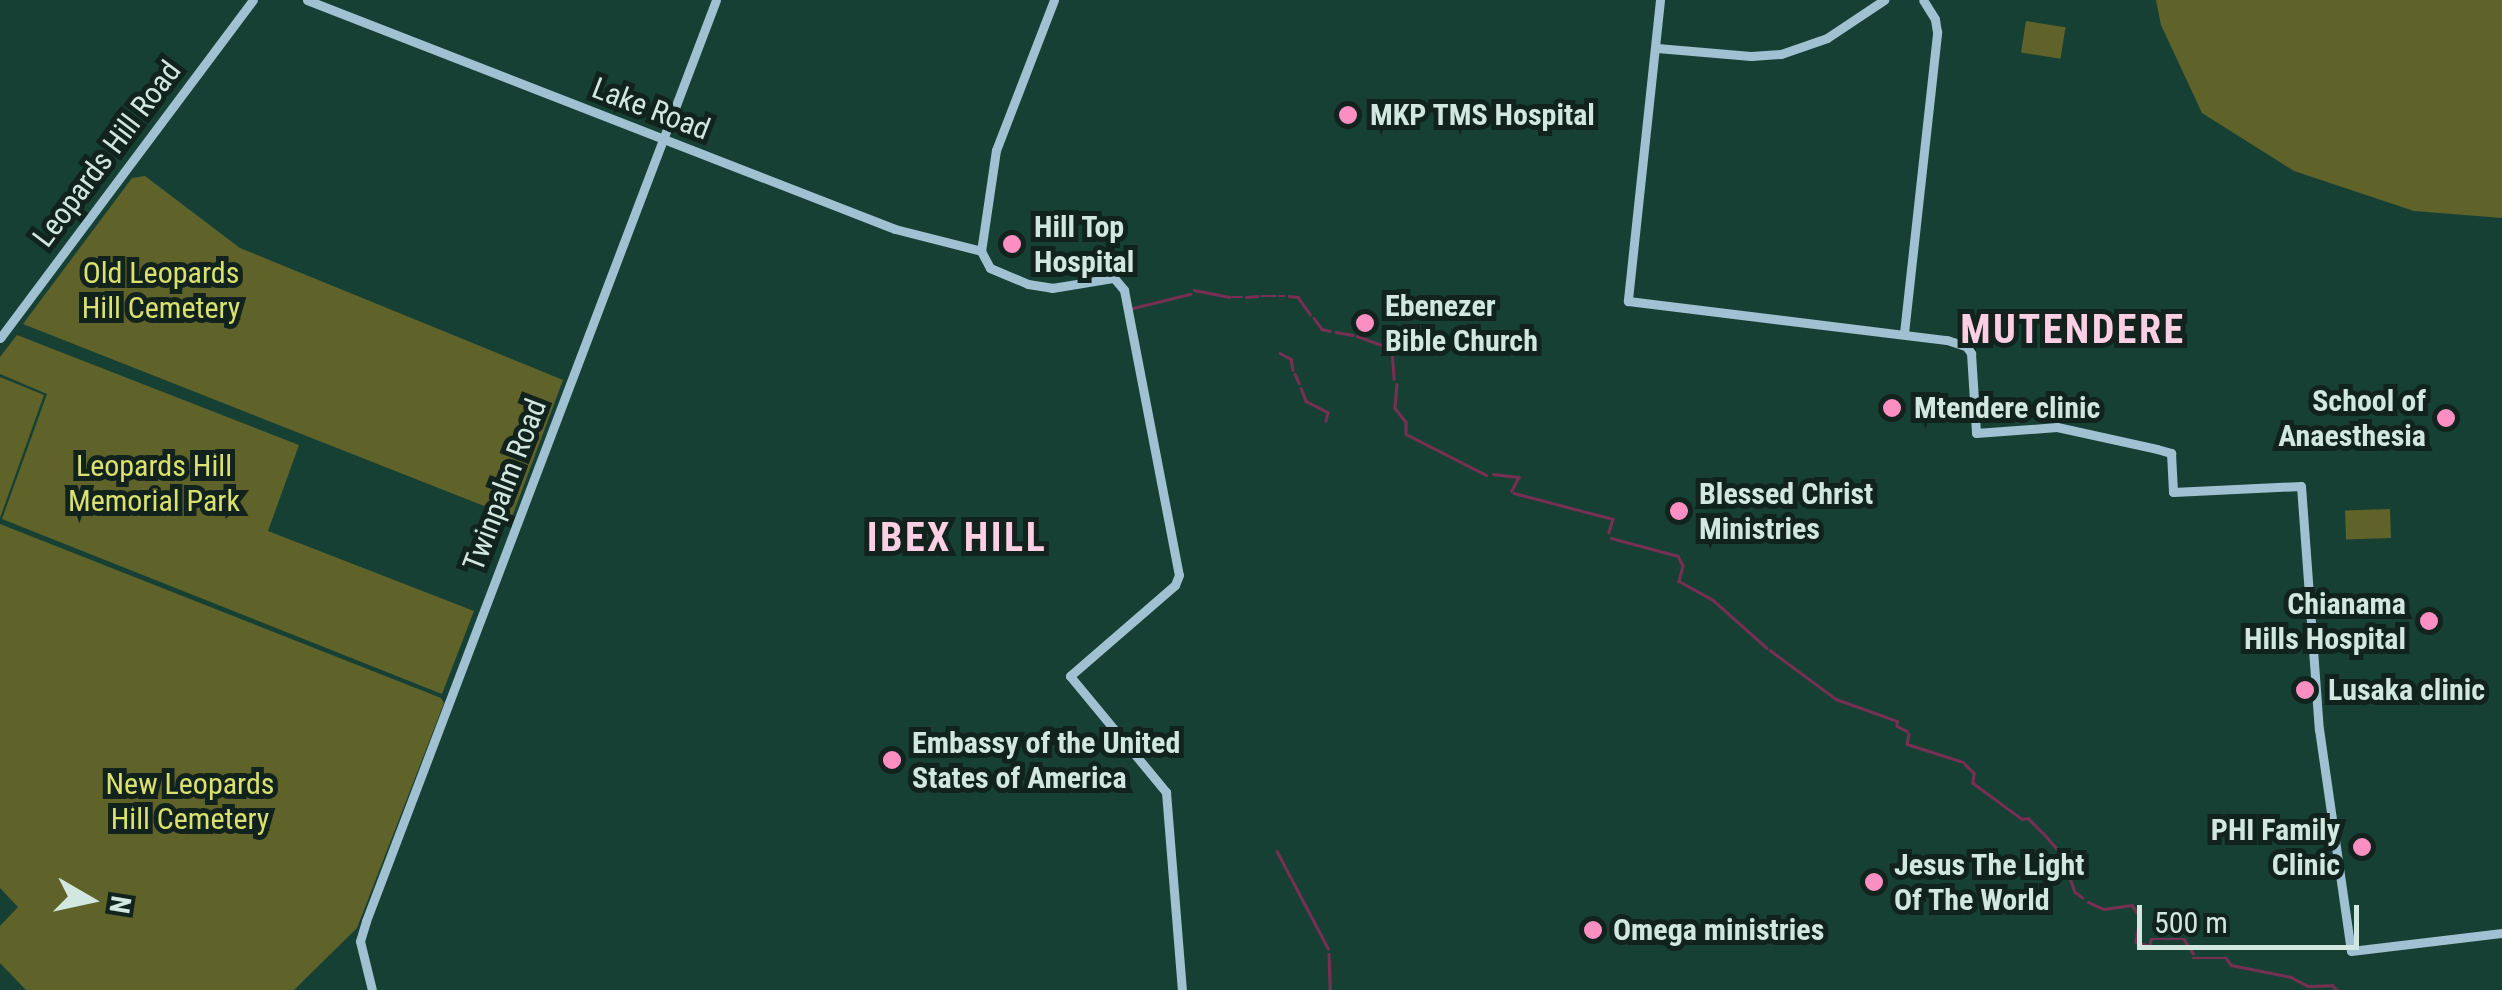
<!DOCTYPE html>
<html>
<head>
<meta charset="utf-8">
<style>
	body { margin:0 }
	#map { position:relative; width:2502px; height:990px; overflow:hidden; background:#174034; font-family:"Roboto Condensed",sans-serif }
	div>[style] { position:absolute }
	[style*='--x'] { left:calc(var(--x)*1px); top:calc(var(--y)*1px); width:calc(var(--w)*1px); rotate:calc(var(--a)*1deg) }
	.green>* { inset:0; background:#5f6229; transform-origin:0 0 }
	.stream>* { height:2.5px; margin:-1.25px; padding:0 1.25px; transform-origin:1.25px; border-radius:1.25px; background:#772f53 }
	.major>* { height:9px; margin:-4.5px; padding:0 4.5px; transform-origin:4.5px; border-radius:4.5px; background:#a0c1d2 }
	.dots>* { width:28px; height:28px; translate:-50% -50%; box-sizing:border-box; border:5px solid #12231e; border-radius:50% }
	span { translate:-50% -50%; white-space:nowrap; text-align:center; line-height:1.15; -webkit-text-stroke:10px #12231e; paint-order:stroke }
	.street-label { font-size:30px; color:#d1e7df }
	.poi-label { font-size:30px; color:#d1e7df; font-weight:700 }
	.left { translate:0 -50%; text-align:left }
	.right { translate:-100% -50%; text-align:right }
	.park-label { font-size:30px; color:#dbe16e }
	.district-label { font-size:40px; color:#fecee2; font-weight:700; letter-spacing:2.5px }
	.north { position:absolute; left:40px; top:850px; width:100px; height:100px; -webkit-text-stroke:8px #12231e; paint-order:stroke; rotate:99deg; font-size:28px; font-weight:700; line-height:40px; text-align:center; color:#d1e7df }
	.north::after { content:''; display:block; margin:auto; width:35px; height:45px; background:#d1e7df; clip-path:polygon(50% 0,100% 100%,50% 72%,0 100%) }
	.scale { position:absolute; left:2137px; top:905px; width:222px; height:45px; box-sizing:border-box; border:5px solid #d1e7df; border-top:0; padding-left:12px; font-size:30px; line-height:35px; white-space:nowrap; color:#d1e7df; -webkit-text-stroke:8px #12231e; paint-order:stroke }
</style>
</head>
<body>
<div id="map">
	<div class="green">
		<div style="clip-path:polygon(2156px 0,2502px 0,2502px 218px,2414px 211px,2294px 171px,2202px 113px,2161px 25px)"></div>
		<div style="left:2026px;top:21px;width:40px;height:32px;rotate:9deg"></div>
		<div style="clip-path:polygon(145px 176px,240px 248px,563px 380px,512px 517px,23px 324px,132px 178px)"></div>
		<div style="clip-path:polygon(17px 335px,299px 445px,268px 531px,474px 611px,442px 694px,2px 519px,47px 394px,0 374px,0 357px)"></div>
		<div style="clip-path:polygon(0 377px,44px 395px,0 518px)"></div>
		<div style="left:2390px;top:509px;width:29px;height:45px;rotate:88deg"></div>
		<div style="clip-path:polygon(0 524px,441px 698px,444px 703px,357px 928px,294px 990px,26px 990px,0 963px,0 926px,18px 907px,0 888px)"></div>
	</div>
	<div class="stream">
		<div style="--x:1194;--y:290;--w:36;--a:11"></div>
		<div style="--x:1261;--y:296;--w:15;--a:0"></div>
		<div style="--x:1279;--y:296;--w:5;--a:0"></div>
		<div style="--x:1289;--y:296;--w:9;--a:6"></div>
		<div style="--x:1298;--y:297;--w:21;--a:55"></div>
		<div style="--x:1232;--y:297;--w:10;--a:0"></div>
		<div style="--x:1246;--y:297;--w:11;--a:-5"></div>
		<div style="--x:1133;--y:308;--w:59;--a:-13.8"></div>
		<div style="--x:1314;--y:318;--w:14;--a:54"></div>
		<div style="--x:1322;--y:329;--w:8;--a:14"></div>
		<div style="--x:1336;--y:332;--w:17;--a:10"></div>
		<div style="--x:1357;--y:336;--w:37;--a:20"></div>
		<div style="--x:1392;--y:349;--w:30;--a:86"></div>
		<div style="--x:1280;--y:353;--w:13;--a:29"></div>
		<div style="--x:1291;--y:359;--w:11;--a:80"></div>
		<div style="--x:1295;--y:374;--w:10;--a:66"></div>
		<div style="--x:1397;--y:384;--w:24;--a:95"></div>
		<div style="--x:1395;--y:408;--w:18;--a:52"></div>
		<div style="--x:1406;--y:422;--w:12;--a:90"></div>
		<div style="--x:1406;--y:434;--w:90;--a:27.1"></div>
		<div style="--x:1301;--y:388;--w:14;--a:69"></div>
		<div style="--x:1306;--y:401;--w:25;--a:27"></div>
		<div style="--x:1328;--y:412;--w:9;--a:103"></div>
		<div style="--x:1493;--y:474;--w:26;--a:7"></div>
		<div style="--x:1519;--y:477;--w:16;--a:117"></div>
		<div style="--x:1514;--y:493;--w:102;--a:14.7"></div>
		<div style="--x:1613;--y:519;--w:14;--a:107"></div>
		<div style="--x:1611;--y:538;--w:69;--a:15"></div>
		<div style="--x:1678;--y:556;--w:11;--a:63"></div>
		<div style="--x:1683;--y:566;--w:16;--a:105"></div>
		<div style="--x:1679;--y:581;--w:39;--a:29"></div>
		<div style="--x:1713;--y:600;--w:72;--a:41.6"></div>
		<div style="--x:1770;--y:650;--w:82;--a:36.6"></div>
		<div style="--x:1836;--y:699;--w:65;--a:19.8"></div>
		<div style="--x:1897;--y:721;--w:5;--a:90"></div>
		<div style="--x:1897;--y:726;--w:11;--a:27"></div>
		<div style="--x:1909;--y:734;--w:10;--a:101"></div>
		<div style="--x:1907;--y:744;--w:59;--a:17.8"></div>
		<div style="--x:1965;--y:764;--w:13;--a:45"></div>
		<div style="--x:1974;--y:773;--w:10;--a:96"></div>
		<div style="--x:1973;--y:783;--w:61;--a:36.3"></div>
		<div style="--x:2022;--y:819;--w:6;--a:-9"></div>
		<div style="--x:2028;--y:818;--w:25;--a:45"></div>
		<div style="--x:2046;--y:836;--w:23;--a:49"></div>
		<div style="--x:2061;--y:853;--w:41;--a:70.3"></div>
		<div style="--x:2075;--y:892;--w:9;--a:36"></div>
		<div style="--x:1277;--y:851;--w:110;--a:62.3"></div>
		<div style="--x:2088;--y:902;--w:17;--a:24"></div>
		<div style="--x:2104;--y:909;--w:28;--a:-8"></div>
		<div style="--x:2132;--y:905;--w:14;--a:56"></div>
		<div style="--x:2140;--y:917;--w:25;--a:99"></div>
		<div style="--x:2136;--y:942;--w:14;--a:17"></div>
		<div style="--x:2149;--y:946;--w:7;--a:-74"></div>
		<div style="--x:2151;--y:939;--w:33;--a:0"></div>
		<div style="--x:2184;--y:939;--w:17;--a:57"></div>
		<div style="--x:1329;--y:954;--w:36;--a:88"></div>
		<div style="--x:2193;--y:958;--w:33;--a:0"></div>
		<div style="--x:2226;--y:958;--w:9;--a:54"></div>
		<div style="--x:2231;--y:965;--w:61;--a:11.3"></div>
		<div style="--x:2291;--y:977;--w:19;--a:28"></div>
		<div style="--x:2308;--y:986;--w:24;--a:-2"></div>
		<div style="--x:2332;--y:985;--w:7;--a:45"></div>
	</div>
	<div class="major">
		<div style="--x:307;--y:0;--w:631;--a:21.28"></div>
		<div style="--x:895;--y:229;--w:89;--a:14.3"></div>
		<div style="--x:1054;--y:0;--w:161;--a:111.1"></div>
		<div style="--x:996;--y:150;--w:102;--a:98.4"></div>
		<div style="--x:981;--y:251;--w:19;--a:62"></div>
		<div style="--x:990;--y:268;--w:41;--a:22.8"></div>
		<div style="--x:1028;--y:284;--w:24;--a:9"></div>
		<div style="--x:1052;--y:288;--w:63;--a:-9.2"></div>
		<div style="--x:1114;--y:278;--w:16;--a:50"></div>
		<div style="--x:1124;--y:290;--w:290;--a:79.1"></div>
		<div style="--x:1179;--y:575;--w:11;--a:112"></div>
		<div style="--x:1175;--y:585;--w:139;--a:139.1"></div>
		<div style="--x:1070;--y:676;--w:151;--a:50.4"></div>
		<div style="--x:1166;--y:792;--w:199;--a:85.4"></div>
		<div style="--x:1660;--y:0;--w:303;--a:96.1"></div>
		<div style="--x:1628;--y:301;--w:321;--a:7"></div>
		<div style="--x:1947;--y:340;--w:20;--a:18"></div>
		<div style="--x:1966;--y:346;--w:9;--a:54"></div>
		<div style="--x:1971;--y:353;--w:80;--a:86.4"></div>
		<div style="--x:1976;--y:433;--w:81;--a:-4.2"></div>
		<div style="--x:2057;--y:427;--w:102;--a:12.4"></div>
		<div style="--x:2157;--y:449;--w:15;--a:16"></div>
		<div style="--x:2171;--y:453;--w:39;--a:87"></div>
		<div style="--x:2173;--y:492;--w:128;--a:-2.7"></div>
		<div style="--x:2301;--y:486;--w:244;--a:85.8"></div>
		<div style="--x:2319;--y:729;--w:224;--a:81.8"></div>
		<div style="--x:2351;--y:951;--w:152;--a:-6.8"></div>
		<div style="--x:1657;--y:48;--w:94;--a:4.9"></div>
		<div style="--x:1751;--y:56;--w:30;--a:-4"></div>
		<div style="--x:1781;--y:54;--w:49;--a:-19.2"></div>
		<div style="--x:1827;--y:38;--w:69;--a:-33.7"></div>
		<div style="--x:1904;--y:333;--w:303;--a:-83.7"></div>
		<div style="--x:1937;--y:32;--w:13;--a:-99"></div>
		<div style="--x:1935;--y:19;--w:22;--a:-122"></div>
		<div style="--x:0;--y:338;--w:422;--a:-53.2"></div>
		<div style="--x:372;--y:990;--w:50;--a:-103.8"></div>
		<div style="--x:360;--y:941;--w:21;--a:-73"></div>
		<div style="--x:366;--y:921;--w:985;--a:-69.19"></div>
	</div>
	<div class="dots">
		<div style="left:1348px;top:115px;background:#fc8fc2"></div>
		<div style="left:1012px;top:244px;background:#fc8fc2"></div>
		<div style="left:1365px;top:323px;background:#fc8fc2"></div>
		<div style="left:1892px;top:408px;background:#fc8fc2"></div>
		<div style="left:2446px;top:418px;background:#fc8fc2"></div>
		<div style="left:1679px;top:511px;background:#fc8fc2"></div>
		<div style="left:2429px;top:621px;background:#fc8fc2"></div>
		<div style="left:2305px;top:690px;background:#fc8fc2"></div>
		<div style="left:892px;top:760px;background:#fc8fc2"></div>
		<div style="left:2362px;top:847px;background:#fc8fc2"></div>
		<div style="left:1874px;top:882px;background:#fc8fc2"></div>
		<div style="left:1593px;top:930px;background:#fc8fc2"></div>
	</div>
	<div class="street-label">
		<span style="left:651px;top:109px;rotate:21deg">Lake Road</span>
		<span style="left:107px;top:154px;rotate:-53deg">Leopards Hill Road</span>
		<span style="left:505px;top:485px;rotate:-69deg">Twinpalm Road</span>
	</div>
	<div class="poi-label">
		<span class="left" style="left:1370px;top:115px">MKP TMS Hospital</span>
		<span class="left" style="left:1034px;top:244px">Hill Top<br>Hospital</span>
		<span class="left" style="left:1385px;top:323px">Ebenezer<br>Bible Church</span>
		<span class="right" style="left:2426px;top:418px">School of<br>Anaesthesia</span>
		<span class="left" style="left:1914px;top:408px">Mtendere clinic</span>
		<span class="left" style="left:1699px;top:511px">Blessed Christ<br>Ministries</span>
		<span class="right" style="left:2406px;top:621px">Chianama<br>Hills Hospital</span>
		<span class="left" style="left:2328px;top:690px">Lusaka clinic</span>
		<span class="left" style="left:912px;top:760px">Embassy of the United<br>States of America</span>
		<span class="right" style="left:2340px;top:847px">PHI Family<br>Clinic</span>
		<span class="left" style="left:1894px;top:882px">Jesus The Light<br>Of The World</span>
		<span class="left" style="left:1613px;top:930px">Omega ministries</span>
	</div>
	<div class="park-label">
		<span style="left:161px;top:290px">Old Leopards<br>Hill Cemetery</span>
		<span style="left:154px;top:483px">Leopards Hill<br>Memorial Park</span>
		<span style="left:190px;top:801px">New Leopards<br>Hill Cemetery</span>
	</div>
	<div class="district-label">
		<span style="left:2073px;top:330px">MUTENDERE</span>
		<span style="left:957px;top:538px">IBEX HILL</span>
	</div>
	<div class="north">N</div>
	<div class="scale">500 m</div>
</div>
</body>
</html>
